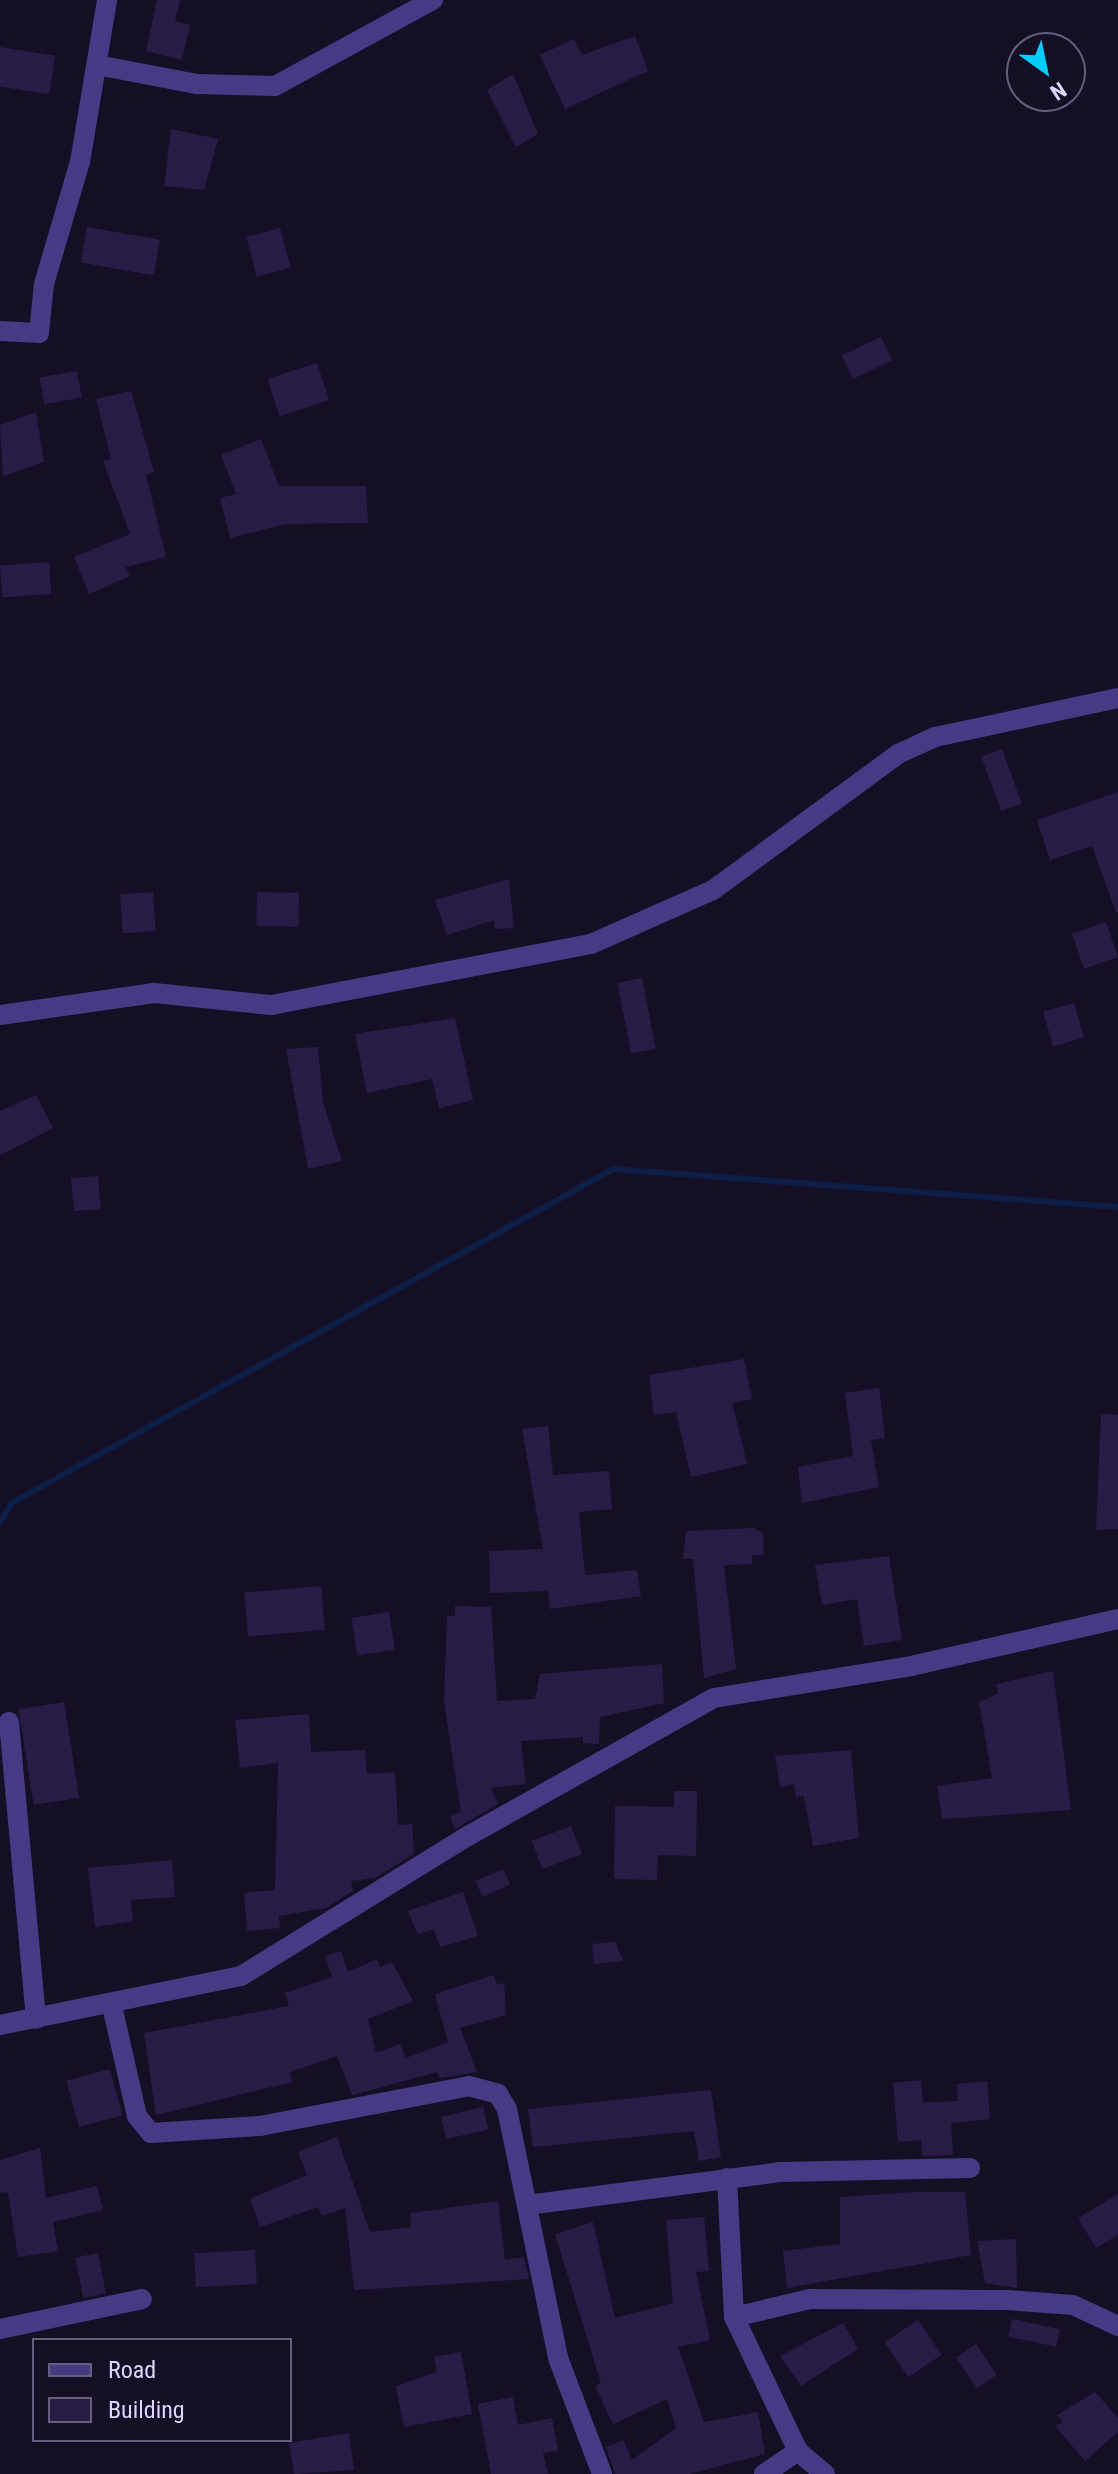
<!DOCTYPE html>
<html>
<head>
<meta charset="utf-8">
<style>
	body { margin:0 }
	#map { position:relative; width:1118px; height:2474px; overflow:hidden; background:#150f26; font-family:"Roboto Condensed",sans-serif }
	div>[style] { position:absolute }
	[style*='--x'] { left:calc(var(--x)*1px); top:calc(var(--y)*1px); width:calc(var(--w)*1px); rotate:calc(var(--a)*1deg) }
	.stream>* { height:6px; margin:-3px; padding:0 3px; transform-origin:3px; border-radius:3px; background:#0d1e47 }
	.building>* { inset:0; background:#281c47; transform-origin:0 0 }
	.street>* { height:20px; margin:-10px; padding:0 10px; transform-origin:10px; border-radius:10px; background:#443b84 }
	span { translate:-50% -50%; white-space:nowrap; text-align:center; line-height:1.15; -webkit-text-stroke:8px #150f26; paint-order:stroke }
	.legend { position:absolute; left:32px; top:2338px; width:260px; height:104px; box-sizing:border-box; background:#150f26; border:2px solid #655e7c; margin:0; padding:10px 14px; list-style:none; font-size:24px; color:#ddd5fe }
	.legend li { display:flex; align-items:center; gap:16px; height:40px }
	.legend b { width:40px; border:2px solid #655e7c }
	.north { position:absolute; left:1006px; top:32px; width:80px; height:80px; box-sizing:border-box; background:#150f26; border:2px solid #655e7c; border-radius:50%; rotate:147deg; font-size:22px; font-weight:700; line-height:32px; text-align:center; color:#ddd5fe }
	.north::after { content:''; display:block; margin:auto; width:28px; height:36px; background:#04cdfb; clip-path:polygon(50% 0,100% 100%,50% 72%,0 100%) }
</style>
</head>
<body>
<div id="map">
	<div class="stream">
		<div style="--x:0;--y:1522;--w:22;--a:-58"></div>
		<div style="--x:12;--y:1503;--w:688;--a:-29.06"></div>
		<div style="--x:613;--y:1169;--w:506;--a:4.3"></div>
	</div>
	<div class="building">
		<div style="clip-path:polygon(157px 0,180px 0,175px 21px,190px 25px,182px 60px,146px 51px)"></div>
		<div style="clip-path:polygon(635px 36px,648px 71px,565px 109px,540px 55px,574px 39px,582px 55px)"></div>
		<div style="left:0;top:47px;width:56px;height:39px;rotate:9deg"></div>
		<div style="clip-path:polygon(513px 74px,538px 134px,516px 147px,487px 90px)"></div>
		<div style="clip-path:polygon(171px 129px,218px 139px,204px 190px,164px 186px)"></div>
		<div style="left:87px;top:227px;width:74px;height:36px;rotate:10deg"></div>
		<div style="left:280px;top:228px;width:41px;height:35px;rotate:75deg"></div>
		<div style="left:881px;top:337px;width:26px;height:43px;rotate:65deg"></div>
		<div style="left:317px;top:363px;width:39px;height:52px;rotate:72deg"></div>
		<div style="left:77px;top:371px;width:27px;height:38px;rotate:80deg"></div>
		<div style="clip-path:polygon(131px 391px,154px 472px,146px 475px,166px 557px,126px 567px,130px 576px,89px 594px,74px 557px,130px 534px,103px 461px,111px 459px,96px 399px)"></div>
		<div style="clip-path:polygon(36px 412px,44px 462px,3px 476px,0 425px)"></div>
		<div style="clip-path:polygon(261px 439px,279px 486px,366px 486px,368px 523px,287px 524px,230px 538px,220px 498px,236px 494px,221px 455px)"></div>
		<div style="left:49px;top:562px;width:32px;height:49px;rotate:86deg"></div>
		<div style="left:1002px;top:749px;width:58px;height:22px;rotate:70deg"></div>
		<div style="clip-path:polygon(1118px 792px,1118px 912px,1116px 912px,1092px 846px,1050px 860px,1037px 820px)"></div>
		<div style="clip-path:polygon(509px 879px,514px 928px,495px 929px,494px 920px,447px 935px,435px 900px)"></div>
		<div style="left:153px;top:892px;width:39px;height:33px;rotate:86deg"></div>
		<div style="left:257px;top:892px;width:42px;height:34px;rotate:1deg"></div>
		<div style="left:1106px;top:922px;width:37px;height:36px;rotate:71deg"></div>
		<div style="left:642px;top:978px;width:72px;height:25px;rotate:79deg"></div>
		<div style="left:1074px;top:1003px;width:36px;height:32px;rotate:74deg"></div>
		<div style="clip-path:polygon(455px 1018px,473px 1100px,439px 1108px,432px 1079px,367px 1093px,355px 1034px)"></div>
		<div style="clip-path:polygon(318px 1047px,323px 1102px,342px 1161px,308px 1169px,286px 1049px)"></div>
		<div style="clip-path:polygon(36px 1095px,53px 1128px,0 1155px,0 1111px)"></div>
		<div style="left:98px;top:1176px;width:33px;height:27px;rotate:85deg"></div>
		<div style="clip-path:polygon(744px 1359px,752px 1399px,732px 1403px,747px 1464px,691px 1477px,676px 1412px,654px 1415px,649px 1375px)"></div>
		<div style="clip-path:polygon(879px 1388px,885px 1438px,871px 1440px,879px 1487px,802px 1503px,798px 1467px,853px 1456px,845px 1393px)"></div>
		<div style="clip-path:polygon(1101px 1414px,1118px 1415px,1118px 1529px,1096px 1530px)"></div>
		<div style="clip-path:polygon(548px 1426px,553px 1475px,609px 1471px,612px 1509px,579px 1512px,585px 1575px,637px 1570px,641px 1596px,550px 1609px,548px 1591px,490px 1593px,489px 1551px,543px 1549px,522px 1429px)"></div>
		<div style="clip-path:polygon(753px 1528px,763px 1533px,764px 1555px,752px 1555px,752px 1564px,724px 1565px,736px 1669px,704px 1678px,693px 1559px,683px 1559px,686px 1531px)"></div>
		<div style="clip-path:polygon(889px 1556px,902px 1640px,864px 1646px,857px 1599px,822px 1605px,815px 1565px)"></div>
		<div style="left:321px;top:1586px;width:44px;height:77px;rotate:85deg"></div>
		<div style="clip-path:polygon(455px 1606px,491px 1607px,497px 1701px,535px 1699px,540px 1674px,662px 1664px,664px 1703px,600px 1717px,599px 1744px,583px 1743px,583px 1737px,521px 1741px,526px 1784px,491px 1788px,498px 1804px,455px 1829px,450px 1817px,461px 1812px,444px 1702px,447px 1616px,455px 1616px)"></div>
		<div style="left:389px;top:1612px;width:38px;height:38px;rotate:81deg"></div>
		<div style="clip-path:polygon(1053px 1671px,1071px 1810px,942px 1819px,937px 1786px,992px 1778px,979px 1702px,998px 1694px,996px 1684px)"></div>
		<div style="left:64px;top:1702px;width:97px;height:46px;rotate:81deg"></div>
		<div style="clip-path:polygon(309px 1714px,311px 1752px,365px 1750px,367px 1774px,395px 1772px,398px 1825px,412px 1824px,414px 1854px,375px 1878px,351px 1881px,353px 1891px,326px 1908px,279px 1916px,280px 1928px,247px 1931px,244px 1893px,275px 1890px,278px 1763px,240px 1768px,235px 1720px)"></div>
		<div style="clip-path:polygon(851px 1750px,859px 1838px,813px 1846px,804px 1796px,796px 1797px,794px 1784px,780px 1787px,775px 1756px)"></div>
		<div style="clip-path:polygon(674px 1791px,697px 1791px,696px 1856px,658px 1855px,657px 1880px,614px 1879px,615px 1806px,674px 1807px)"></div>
		<div style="left:571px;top:1826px;width:30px;height:42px;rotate:69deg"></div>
		<div style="clip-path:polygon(172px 1860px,175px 1897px,131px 1900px,133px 1921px,95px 1927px,88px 1868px)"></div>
		<div style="left:503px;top:1869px;width:17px;height:30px;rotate:66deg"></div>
		<div style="clip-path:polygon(463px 1892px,478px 1936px,440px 1947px,434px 1929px,418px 1935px,408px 1911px)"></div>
		<div style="clip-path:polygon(615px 1942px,623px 1961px,594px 1964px,592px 1944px)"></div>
		<div style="clip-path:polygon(341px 1951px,348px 1972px,377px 1959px,380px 1967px,392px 1962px,413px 2001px,368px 2019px,376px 2053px,400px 2044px,406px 2058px,448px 2042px,435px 1994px,494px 1975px,497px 1985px,504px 1983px,506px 2015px,460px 2028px,477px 2072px,440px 2078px,437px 2072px,352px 2095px,337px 2056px,290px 2072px,292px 2082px,156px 2115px,144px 2033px,289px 2006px,285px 1993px,332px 1977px,325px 1956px)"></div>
		<div style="left:110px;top:2069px;width:48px;height:45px;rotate:75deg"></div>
		<div style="clip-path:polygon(921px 2080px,923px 2103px,958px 2101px,957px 2084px,987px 2081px,990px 2119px,951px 2123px,953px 2155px,922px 2156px,921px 2140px,898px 2142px,893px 2083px)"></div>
		<div style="clip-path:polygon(711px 2090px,721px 2157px,699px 2161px,694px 2131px,533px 2147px,528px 2109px)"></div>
		<div style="left:483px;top:2107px;width:23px;height:43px;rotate:77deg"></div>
		<div style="clip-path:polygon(337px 2137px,370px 2232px,411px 2227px,410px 2213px,498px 2201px,505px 2260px,524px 2257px,529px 2279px,354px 2290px,345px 2208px,322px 2216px,318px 2207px,260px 2227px,250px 2199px,307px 2175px,298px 2152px)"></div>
		<div style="clip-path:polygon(40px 2148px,46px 2198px,97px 2186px,103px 2210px,53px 2222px,58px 2251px,18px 2257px,8px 2192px,0 2193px,0 2160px)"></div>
		<div style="clip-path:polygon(915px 2192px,965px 2192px,971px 2255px,787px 2288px,783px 2251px,840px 2244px,840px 2197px)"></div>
		<div style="clip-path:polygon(1118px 2194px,1118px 2235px,1096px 2248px,1078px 2218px)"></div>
		<div style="clip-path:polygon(704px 2217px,709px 2271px,696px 2272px,710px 2340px,678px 2347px,704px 2422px,758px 2412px,765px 2454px,689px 2474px,615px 2474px,606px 2447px,623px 2440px,632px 2460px,676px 2428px,667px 2399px,613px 2424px,595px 2386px,601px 2383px,555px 2234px,593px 2222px,615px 2318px,673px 2303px,666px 2220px)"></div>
		<div style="clip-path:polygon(1016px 2239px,1017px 2288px,985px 2283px,977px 2241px)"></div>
		<div style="left:255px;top:2250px;width:34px;height:61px;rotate:87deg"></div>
		<div style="left:98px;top:2253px;width:41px;height:23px;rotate:79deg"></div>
		<div style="left:1012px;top:2319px;width:49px;height:18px;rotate:12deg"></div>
		<div style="left:918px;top:2320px;width:42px;height:40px;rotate:56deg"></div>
		<div style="clip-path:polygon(843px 2323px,858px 2349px,801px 2386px,780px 2356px)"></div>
		<div style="left:976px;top:2344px;width:37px;height:24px;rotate:56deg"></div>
		<div style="clip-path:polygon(461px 2352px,472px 2414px,404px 2427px,396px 2386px,437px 2372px,434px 2357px)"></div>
		<div style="clip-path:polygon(1095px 2392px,1118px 2418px,1118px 2432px,1085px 2461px,1056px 2427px,1063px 2421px,1057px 2415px)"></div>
		<div style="clip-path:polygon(513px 2397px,518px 2425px,552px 2418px,558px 2450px,543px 2453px,548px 2474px,491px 2474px,478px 2404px)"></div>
		<div style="clip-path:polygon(349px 2433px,354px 2470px,294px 2474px,289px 2443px)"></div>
	</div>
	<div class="street">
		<div style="--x:97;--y:65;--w:102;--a:10.8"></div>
		<div style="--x:197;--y:84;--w:78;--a:1.5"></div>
		<div style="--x:275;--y:86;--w:180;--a:-28.6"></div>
		<div style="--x:0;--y:331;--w:39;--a:3"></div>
		<div style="--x:39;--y:333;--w:49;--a:-84.2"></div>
		<div style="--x:44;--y:284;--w:127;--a:-73.6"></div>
		<div style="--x:80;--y:162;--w:164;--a:-80.5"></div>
		<div style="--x:0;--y:1015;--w:156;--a:-8.1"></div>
		<div style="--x:154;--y:993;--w:118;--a:5.9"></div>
		<div style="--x:271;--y:1005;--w:326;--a:-10.8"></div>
		<div style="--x:591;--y:944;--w:133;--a:-23.9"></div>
		<div style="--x:713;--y:890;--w:230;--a:-36.3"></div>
		<div style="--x:898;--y:754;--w:41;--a:-24.7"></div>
		<div style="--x:935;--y:737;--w:187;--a:-12"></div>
		<div style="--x:9;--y:1722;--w:298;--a:84.8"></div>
		<div style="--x:112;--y:2006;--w:113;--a:77.2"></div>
		<div style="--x:137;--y:2116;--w:22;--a:51"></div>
		<div style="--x:151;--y:2133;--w:109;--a:-3.7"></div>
		<div style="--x:260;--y:2126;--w:213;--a:-10.8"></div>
		<div style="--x:469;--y:2086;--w:30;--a:15"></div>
		<div style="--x:498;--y:2094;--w:17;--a:59"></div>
		<div style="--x:507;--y:2109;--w:254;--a:78.4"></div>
		<div style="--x:558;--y:2358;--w:124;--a:69.2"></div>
		<div style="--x:0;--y:2025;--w:246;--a:-11.5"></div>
		<div style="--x:241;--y:1976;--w:267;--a:-31.7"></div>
		<div style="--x:468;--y:1836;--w:282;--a:-29.3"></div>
		<div style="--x:714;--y:1698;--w:200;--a:-9.2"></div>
		<div style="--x:911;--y:1666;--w:212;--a:-12.8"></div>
		<div style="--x:727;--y:2178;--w:139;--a:87.1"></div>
		<div style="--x:527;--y:2205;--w:255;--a:-7.4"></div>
		<div style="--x:780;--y:2172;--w:190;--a:-1.2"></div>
		<div style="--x:0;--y:2329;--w:145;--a:-11.9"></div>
		<div style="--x:764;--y:2474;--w:41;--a:-34.1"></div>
		<div style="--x:825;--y:2474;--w:35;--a:-140"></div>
		<div style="--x:798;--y:2451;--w:148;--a:-115.5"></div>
		<div style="--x:734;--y:2317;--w:78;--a:-13.3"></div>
		<div style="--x:810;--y:2299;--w:198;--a:0.3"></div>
		<div style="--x:1008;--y:2300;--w:65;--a:4.4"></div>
		<div style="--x:1073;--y:2305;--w:50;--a:25"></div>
	</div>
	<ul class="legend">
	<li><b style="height:10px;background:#443b84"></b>Road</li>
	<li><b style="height:22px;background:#281c47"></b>Building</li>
	</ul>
	<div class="north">N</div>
</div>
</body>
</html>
